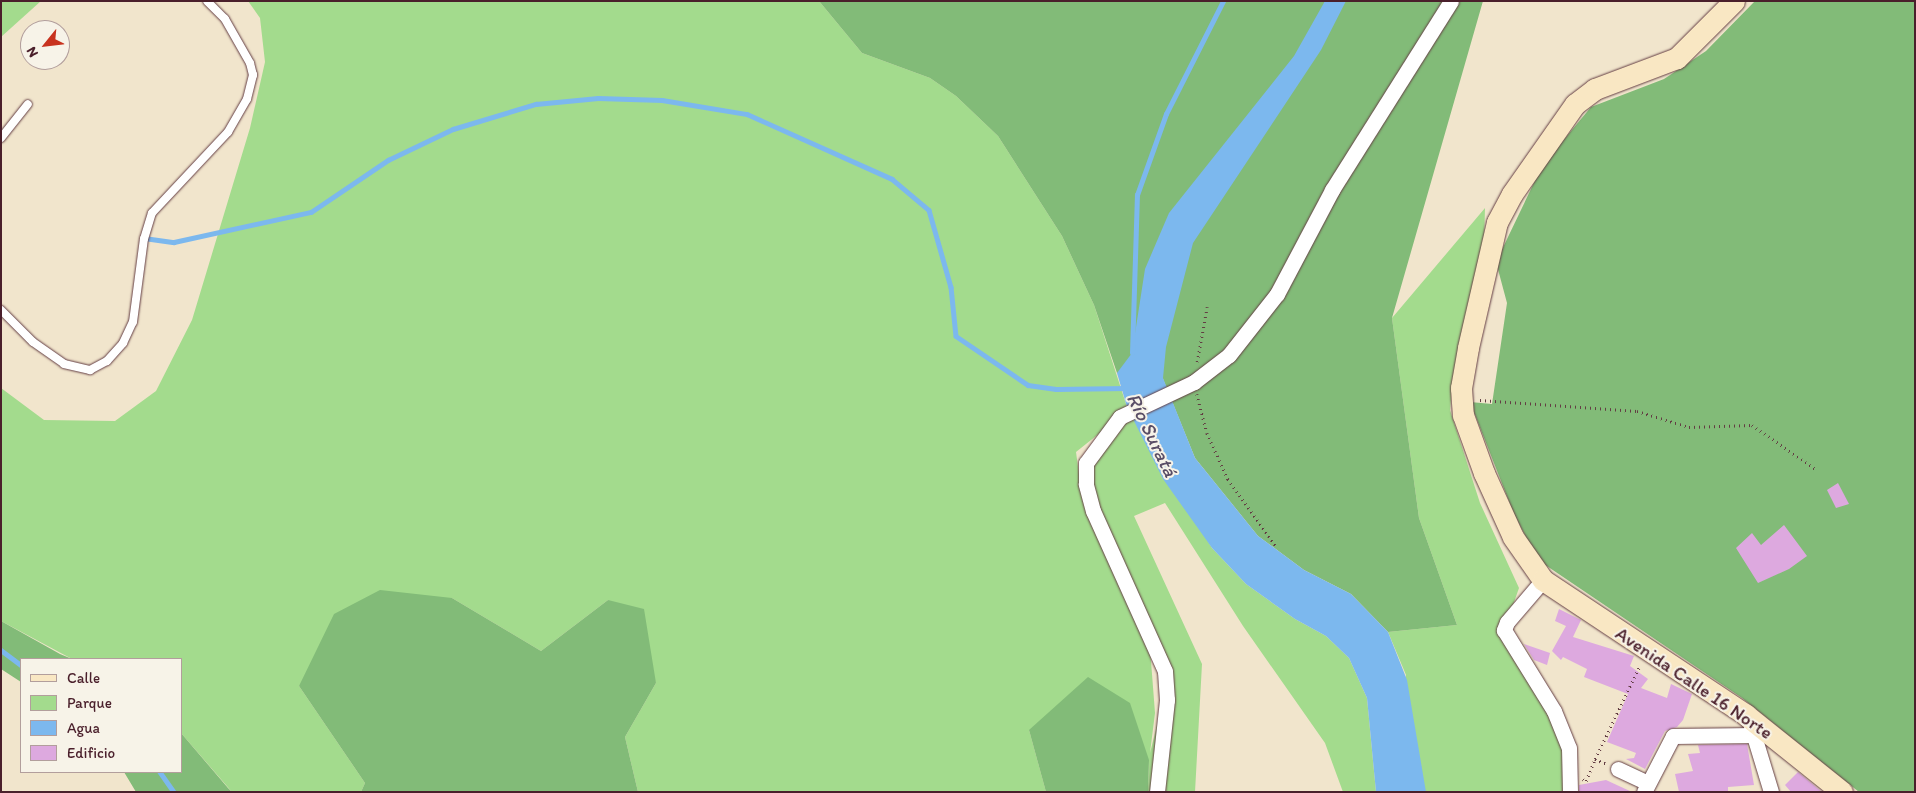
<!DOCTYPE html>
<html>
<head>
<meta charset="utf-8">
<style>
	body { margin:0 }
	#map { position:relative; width:1916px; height:793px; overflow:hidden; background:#f1e5cc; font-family:Itim,sans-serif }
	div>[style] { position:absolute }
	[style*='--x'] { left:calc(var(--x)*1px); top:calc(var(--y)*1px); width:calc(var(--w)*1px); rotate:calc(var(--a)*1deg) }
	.green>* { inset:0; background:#a3db8d }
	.forest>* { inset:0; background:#82bb78 }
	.water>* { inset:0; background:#7cb8ee }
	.stream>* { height:4.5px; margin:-2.25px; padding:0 2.25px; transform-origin:2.25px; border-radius:2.25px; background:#7cb8ee }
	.building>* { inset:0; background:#dda9df }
	.path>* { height:2.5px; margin-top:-1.25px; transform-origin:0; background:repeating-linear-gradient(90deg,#633d43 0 1px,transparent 0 5px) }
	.roads { filter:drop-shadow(0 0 1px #633d43) drop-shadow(0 0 1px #633d43) }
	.lane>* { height:8px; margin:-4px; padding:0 4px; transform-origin:4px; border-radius:4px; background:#fff }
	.street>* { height:15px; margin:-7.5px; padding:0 7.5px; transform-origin:7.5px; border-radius:7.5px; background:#fff }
	.secondary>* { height:21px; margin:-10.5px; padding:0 10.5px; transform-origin:10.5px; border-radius:10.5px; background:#f9e7c3 }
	span { translate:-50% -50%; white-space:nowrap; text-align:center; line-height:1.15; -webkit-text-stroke:4px #f7f3e8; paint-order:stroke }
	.street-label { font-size:19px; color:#4a1f2b }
	.water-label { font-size:20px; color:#594d66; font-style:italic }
	.frame { position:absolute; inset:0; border:2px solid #4a1f2b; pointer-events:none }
	.legend { position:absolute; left:20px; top:658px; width:162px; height:115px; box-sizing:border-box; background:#f7f3e8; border:1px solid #b29e9c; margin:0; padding:6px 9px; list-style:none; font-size:15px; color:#4a1f2b }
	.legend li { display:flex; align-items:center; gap:10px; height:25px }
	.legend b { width:25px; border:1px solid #b29e9c }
	.north { position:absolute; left:20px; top:20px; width:50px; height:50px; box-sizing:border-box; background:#f7f3e8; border:1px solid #b29e9c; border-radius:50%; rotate:241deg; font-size:14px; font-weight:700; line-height:20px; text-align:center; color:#4a1f2b }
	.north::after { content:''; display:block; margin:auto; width:18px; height:22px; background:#c8321e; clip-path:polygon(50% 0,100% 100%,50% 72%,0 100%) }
</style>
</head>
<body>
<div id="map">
	<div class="green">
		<div style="clip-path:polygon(1px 1px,41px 1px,1px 37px)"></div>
		<div style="clip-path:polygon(evenodd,248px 1px,819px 1px,862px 53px,930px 78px,956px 96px,998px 136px,1062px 236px,1094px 305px,1127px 407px,1212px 548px,1246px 584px,1295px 619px,1326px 636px,1349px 658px,1367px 698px,1376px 792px,1343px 792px,1325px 743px,1243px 626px,1165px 503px,1134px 516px,1202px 664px,1195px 792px,1148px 792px,1149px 760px,1029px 730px,1046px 792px,638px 792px,625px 737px,656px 683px,608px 600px,541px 651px,452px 598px,299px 686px,365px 783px,361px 792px,232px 792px,181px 733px,181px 659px,72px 659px,1px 621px,1px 388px,44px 420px,115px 421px,156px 391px,192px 320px,250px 128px,265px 62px,260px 18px,248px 1px,1116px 420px,1080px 459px,1084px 487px,1081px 489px,1076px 452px,1116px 420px,248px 1px,1149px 635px,1160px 671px,1160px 713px,1150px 753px,1155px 713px,1149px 635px)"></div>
		<div style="clip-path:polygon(1485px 208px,1484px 246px,1453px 380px,1450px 410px,1480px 503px,1519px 588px,1507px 622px,1569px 749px,1570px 792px,1382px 792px,1406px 675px,1388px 632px,1457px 625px,1419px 518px,1392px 318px)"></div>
	</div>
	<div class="forest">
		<div style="clip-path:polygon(819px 1px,1483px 1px,1392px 318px,1419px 518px,1457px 625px,1388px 632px,1351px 594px,1304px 570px,1258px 536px,1195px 458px,1163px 379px,1117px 373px,1094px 305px,1062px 236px,998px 136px,956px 96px,930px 78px,862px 53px)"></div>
		<div style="clip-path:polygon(1755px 1px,1915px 1px,1915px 792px,1859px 792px,1742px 698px,1538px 560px,1514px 514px,1470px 402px,1492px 404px,1507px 303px,1496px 262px,1542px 166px,1591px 107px,1664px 79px,1706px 51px)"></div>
		<div style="clip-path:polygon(380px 590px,452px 598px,541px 651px,608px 600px,644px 609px,656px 683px,625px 737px,638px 792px,361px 792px,365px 783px,299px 686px,334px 614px)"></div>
		<div style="clip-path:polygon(1px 621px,60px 654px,72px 659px,21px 659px,21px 682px,1px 669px)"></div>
		<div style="clip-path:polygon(1088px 677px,1130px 703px,1149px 760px,1148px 792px,1046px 792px,1029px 730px)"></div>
		<div style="clip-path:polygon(181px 733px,228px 788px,232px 792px,136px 792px,124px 772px,181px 772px)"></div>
	</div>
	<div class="water">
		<div style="clip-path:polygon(1325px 1px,1346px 1px,1321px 50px,1193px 243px,1166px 347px,1163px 378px,1195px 458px,1258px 536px,1304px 570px,1351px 594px,1388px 632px,1407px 680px,1426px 792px,1376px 792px,1367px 698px,1349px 658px,1326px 636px,1295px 619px,1246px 584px,1212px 548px,1163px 479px,1127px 407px,1117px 373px,1132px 353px,1145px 269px,1169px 213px,1294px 56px)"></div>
	</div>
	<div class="stream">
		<div style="--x:144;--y:238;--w:30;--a:8"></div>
		<div style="--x:174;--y:242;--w:140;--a:-12.4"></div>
		<div style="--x:311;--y:212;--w:93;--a:-34"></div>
		<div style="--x:388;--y:160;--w:72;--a:-25.5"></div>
		<div style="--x:453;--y:129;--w:87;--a:-16.8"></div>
		<div style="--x:536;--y:104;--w:62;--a:-5.5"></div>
		<div style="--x:598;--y:98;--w:64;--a:1.8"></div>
		<div style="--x:662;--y:100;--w:86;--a:9.4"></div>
		<div style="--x:747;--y:114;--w:159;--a:24.1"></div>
		<div style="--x:892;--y:179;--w:48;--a:40"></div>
		<div style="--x:929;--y:210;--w:80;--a:74.1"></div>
		<div style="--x:951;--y:287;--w:49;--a:84.2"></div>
		<div style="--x:956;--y:336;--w:87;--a:34.2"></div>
		<div style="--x:1028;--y:385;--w:28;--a:8"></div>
		<div style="--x:1056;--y:389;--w:70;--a:-0.8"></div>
		<div style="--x:1132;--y:353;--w:158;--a:-88.2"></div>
		<div style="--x:1137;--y:195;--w:86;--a:-70.3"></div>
		<div style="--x:1166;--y:114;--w:127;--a:-63.2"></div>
		<div style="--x:1;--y:650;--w:25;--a:37"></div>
		<div style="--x:160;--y:772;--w:24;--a:55"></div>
	</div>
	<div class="building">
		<div style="clip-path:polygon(1838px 483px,1849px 504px,1836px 508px,1827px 490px)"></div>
		<div style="clip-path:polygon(1784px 525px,1807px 556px,1789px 569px,1758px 583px,1736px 548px,1752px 533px,1761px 545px)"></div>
		<div style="clip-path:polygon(1559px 609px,1581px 620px,1573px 637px,1634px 656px,1630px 666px,1648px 679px,1641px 688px,1667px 698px,1671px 684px,1692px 694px,1683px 720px,1677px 727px,1665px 731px,1645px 769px,1626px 759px,1634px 758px,1636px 753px,1607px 742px,1628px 694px,1584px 677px,1587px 669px,1563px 657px,1561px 660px,1552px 651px,1566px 626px,1555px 621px)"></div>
		<div style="clip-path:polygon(1524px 644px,1550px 653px,1547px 665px,1534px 660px)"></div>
		<div style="clip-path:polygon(1747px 744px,1754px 785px,1728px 787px,1728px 792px,1679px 792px,1675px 774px,1693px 771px,1688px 754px,1700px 753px,1698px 745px)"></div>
		<div style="clip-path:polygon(1798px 772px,1822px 792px,1791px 792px,1785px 785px)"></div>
		<div style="clip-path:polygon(1606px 780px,1632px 792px,1579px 792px,1579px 785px)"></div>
	</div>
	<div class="path">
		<div style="--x:1197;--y:362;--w:56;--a:-79.7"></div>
		<div style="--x:1197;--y:394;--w:40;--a:75.6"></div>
		<div style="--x:1207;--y:433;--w:51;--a:65.5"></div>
		<div style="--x:1228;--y:479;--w:82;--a:54.4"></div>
		<div style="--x:1480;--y:400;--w:157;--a:4"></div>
		<div style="--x:1637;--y:411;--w:54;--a:17.1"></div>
		<div style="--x:1689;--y:427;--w:63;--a:-1.8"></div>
		<div style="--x:1752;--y:425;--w:79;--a:34.7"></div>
		<div style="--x:1595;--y:759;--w:104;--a:-64.4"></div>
		<div style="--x:1583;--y:779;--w:4;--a:34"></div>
		<div style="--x:1586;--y:781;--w:24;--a:-68"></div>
		<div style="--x:1595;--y:759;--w:13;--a:23"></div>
	</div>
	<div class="roads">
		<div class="lane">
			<div style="--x:1;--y:138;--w:43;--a:-51.5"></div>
			<div style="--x:1;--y:310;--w:45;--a:45"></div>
			<div style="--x:33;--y:342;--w:38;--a:35"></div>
			<div style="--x:64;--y:364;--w:27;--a:13"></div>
			<div style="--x:90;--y:370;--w:19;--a:-28"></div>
			<div style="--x:107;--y:361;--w:24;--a:-48"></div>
			<div style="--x:123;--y:343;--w:23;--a:-65"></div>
			<div style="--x:133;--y:322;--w:84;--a:-82.5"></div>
			<div style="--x:144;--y:239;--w:27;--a:-73"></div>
			<div style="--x:152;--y:213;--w:111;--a:-46.8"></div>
			<div style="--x:228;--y:132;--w:38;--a:-60"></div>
			<div style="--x:247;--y:99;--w:25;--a:-76"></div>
			<div style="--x:253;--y:75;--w:12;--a:-104"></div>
			<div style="--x:250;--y:63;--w:51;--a:-119.6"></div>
			<div style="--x:225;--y:19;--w:25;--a:-135"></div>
		</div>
		<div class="street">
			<div style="--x:1543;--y:580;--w:55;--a:130.6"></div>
			<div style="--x:1507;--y:622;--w:9;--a:111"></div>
			<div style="--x:1504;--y:630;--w:95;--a:58.3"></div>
			<div style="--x:1554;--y:711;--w:40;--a:68"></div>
			<div style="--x:1569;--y:748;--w:44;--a:88.7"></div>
			<div style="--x:1751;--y:726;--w:69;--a:73.1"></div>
			<div style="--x:1618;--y:769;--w:33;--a:25"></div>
			<div style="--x:1157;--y:792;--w:93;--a:-83.8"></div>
			<div style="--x:1167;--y:700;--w:29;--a:-94"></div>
			<div style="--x:1165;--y:671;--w:175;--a:-114.2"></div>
			<div style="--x:1093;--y:511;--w:28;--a:-105"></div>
			<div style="--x:1086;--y:484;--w:21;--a:-90"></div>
			<div style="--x:1086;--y:463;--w:57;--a:-53.5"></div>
			<div style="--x:1120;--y:417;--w:82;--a:-25.3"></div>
			<div style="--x:1194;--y:382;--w:44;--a:-37.6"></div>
			<div style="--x:1229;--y:355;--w:78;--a:-51.8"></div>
			<div style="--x:1277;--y:294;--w:118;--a:-62.1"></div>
			<div style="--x:1332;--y:190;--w:223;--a:-57.8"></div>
			<div style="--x:1644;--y:792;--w:63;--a:-62.6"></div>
			<div style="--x:1673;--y:736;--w:82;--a:-0.7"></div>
		</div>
		<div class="secondary">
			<div style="--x:1734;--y:1;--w:81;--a:135"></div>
			<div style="--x:1677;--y:58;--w:88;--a:159.3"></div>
			<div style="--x:1595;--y:89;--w:25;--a:143"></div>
			<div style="--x:1575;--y:104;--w:110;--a:125"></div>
			<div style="--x:1512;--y:194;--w:32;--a:118"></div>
			<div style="--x:1497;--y:222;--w:129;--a:103"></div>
			<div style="--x:1468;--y:348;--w:41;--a:99.9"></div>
			<div style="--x:1461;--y:388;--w:27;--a:86"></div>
			<div style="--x:1463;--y:415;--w:62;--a:70.1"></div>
			<div style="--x:1484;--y:473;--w:70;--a:65.6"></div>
			<div style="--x:1513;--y:537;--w:52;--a:55.1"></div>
			<div style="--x:1543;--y:580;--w:244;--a:33.6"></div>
			<div style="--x:1746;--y:715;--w:123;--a:38.7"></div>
		</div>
	</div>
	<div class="street-label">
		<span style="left:1694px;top:683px;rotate:34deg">Avenida Calle 16 Norte</span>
	</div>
	<div class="water-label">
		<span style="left:1152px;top:435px;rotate:64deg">Río Suratá</span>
	</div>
	<div class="frame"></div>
	<ul class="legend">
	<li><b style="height:6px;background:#f9e7c3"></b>Calle</li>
	<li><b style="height:14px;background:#a3db8d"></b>Parque</li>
	<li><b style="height:14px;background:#7cb8ee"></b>Agua</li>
	<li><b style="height:14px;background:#dda9df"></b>Edificio</li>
	</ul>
	<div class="north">N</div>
</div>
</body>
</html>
